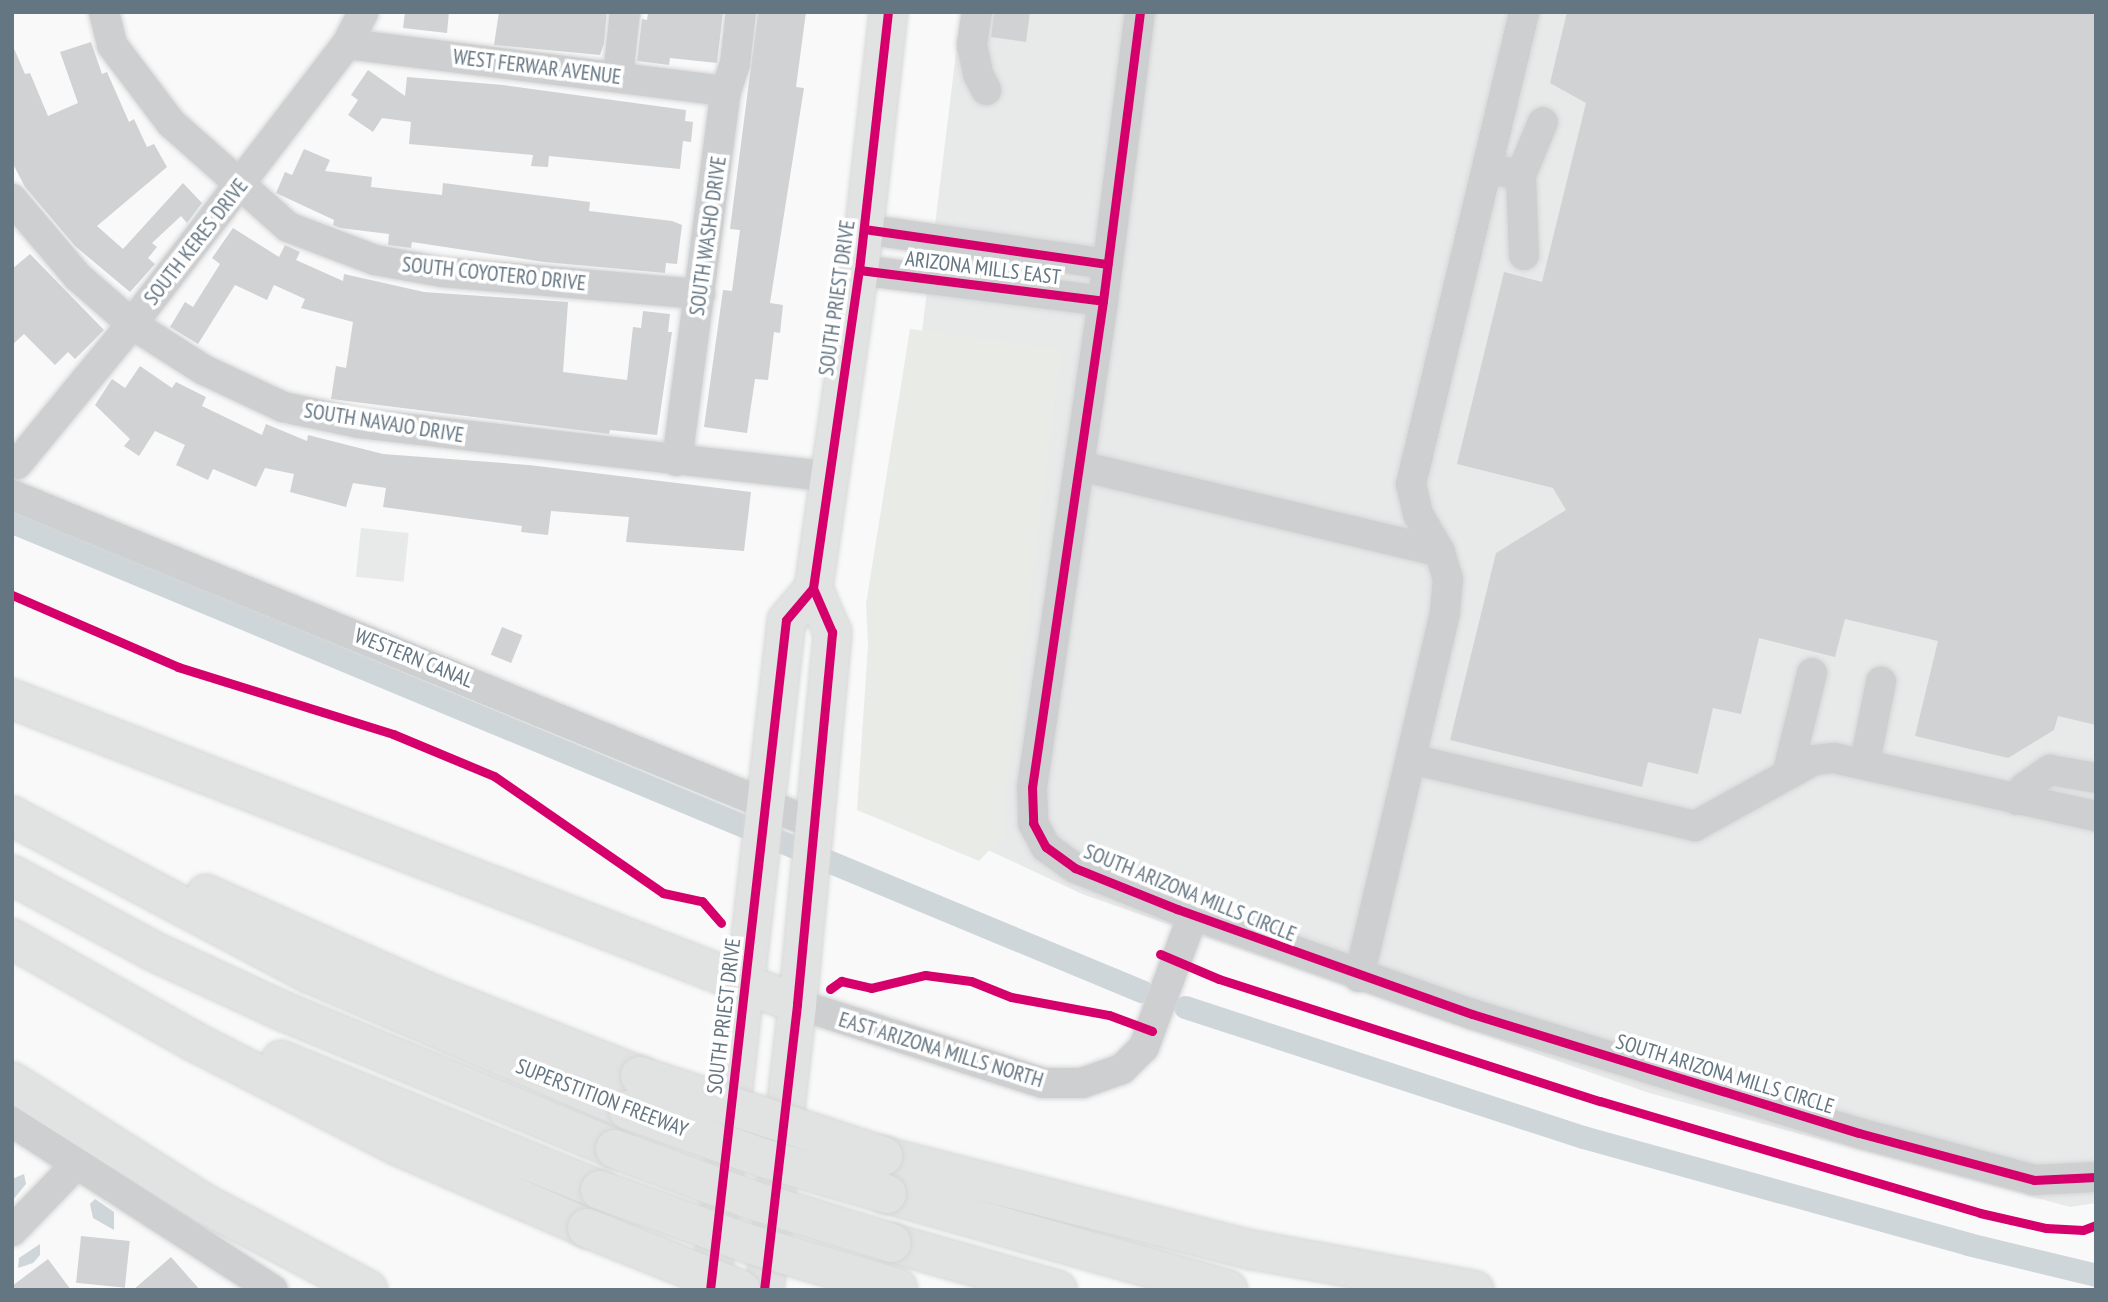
<!DOCTYPE html>
<html>
<head>
<meta charset="utf-8">
<style>
	body { margin:0 }
	#map { position:relative; width:2108px; height:1302px; overflow:hidden; background:#f9f9f9; font-family:"PT Sans Narrow",sans-serif }
	div>[style] { position:absolute }
	[style*='--x'] { left:calc(var(--x)*1px); top:calc(var(--y)*1px); width:calc(var(--w)*1px); rotate:calc(var(--a)*1deg) }
	.built>* { inset:0; background:#e8e9e9; transform-origin:0 0 }
	.green>* { inset:0; background:#e8ebe6 }
	.water>* { inset:0; background:#ced6d9 }
	.canal>* { height:23px; margin:-11.5px; padding:0 11.5px; transform-origin:11.5px; border-radius:11.5px; background:#ced6d9 }
	.building>* { inset:0; background:#d0d2d3; transform-origin:0 0 }
	.roads { filter:drop-shadow(0 0 2px #d5d6d7) drop-shadow(0 0 2px #d5d6d7) }
	.minor>* { height:30px; margin:-15px; padding:0 15px; transform-origin:15px; border-radius:15px; background:#cecfd0 }
	.major>* { height:37px; margin:-18.5px; padding:0 18.5px; transform-origin:18.5px; border-radius:18.5px; background:#e1e2e2 }
	.highway>* { height:38px; margin:-19px; padding:0 19px; transform-origin:19px; border-radius:19px; background:#e1e2e2 }
	.bridges { filter:drop-shadow(0 0 2px #d5d6d6) drop-shadow(0 0 2px #d5d6d6) }
	.highway-bridge>* { height:38px; margin:-19px; padding:0 19px; transform-origin:19px; border-radius:19px; background:#e1e2e2 }
	.cycleway>* { height:9px; margin:-4.5px; padding:0 4.5px; transform-origin:4.5px; border-radius:4.5px; background:#d6006c }
	span { translate:-50% -50%; white-space:nowrap; text-align:center; line-height:1.15; -webkit-text-stroke:7px #fff; paint-order:stroke }
	.street-label { font-size:21px; color:#657683 }
	.frame { position:absolute; inset:0; border:14px solid #657683; pointer-events:none }
</style>
</head>
<body>
<div id="map">
	<div class="built">
		<div style="clip-path:polygon(961px 12px,2096px 12px,2096px 1203px,2070px 1207px,1649px 1093px,1082px 894px,988px 850px,867px 782px)"></div>
		<div style="left:361px;top:528px;width:48px;height:49px;rotate:6deg"></div>
	</div>
	<div class="green">
		<div style="clip-path:polygon(910px 329px,1061px 349px,1006px 791px,1005px 834px,979px 861px,857px 810px,868px 645px,866px 604px)"></div>
	</div>
	<div class="water">
		<div style="clip-path:polygon(24px 1174px,26px 1184px,12px 1201px,12px 1179px)"></div>
		<div style="clip-path:polygon(95px 1199px,114px 1212px,114px 1230px,93px 1218px,90px 1204px)"></div>
		<div style="clip-path:polygon(40px 1244px,40px 1255px,33px 1263px,18px 1268px,19px 1258px)"></div>
	</div>
	<div class="canal">
		<div style="--x:12;--y:522;--w:1223;--a:22.56"></div>
		<div style="--x:1185;--y:1007;--w:419;--a:18.1"></div>
		<div style="--x:1583;--y:1137;--w:400;--a:15.5"></div>
		<div style="--x:1968;--y:1244;--w:132;--a:13.6"></div>
	</div>
	<div class="building">
		<div style="clip-path:polygon(405px 12px,449px 12px,447px 33px,403px 28px)"></div>
		<div style="clip-path:polygon(499px 12px,607px 12px,604px 44px,600px 55px,494px 45px)"></div>
		<div style="clip-path:polygon(648px 12px,723px 12px,717px 63px,670px 58px,669px 65px,637px 61px,642px 19px,647px 20px)"></div>
		<div style="clip-path:polygon(758px 12px,806px 12px,796px 87px,804px 88px,770px 303px,783px 305px,780px 333px,774px 332px,768px 380px,755px 379px,747px 433px,704px 427px,723px 290px,732px 291px,740px 230px,730px 229px)"></div>
		<div style="clip-path:polygon(994px 12px,1030px 12px,1026px 42px,991px 37px)"></div>
		<div style="clip-path:polygon(1567px 12px,2096px 12px,2096px 725px,2058px 716px,2054px 730px,2008px 758px,1915px 736px,1938px 641px,1845px 619px,1835px 657px,1759px 638px,1741px 714px,1713px 708px,1698px 774px,1648px 762px,1642px 787px,1450px 740px,1496px 553px,1566px 510px,1553px 488px,1457px 464px,1504px 272px,1542px 282px,1586px 103px,1550px 83px)"></div>
		<div style="clip-path:polygon(91px 42px,102px 74px,107px 72px,129px 122px,134px 119px,147px 147px,154px 144px,167px 167px,97px 226px,123px 249px,183px 183px,202px 203px,187px 223px,181px 216px,152px 243px,157px 247px,148px 258px,155px 264px,130px 292px,75px 246px,25px 187px,12px 162px,12px 44px,25px 74px,30px 73px,48px 116px,78px 103px,60px 52px)"></div>
		<div style="clip-path:polygon(368px 70px,405px 96px,407px 77px,503px 85px,686px 110px,685px 121px,693px 122px,691px 142px,683px 141px,680px 169px,549px 156px,548px 167px,531px 166px,533px 155px,409px 144px,411px 122px,382px 118px,373px 132px,348px 115px,358px 100px,351px 95px)"></div>
		<div style="clip-path:polygon(304px 149px,330px 160px,325px 171px,372px 177px,371px 187px,442px 195px,443px 183px,590px 202px,589px 211px,672px 221px,682px 225px,677px 264px,666px 263px,665px 273px,544px 262px,412px 242px,411px 248px,388px 245px,389px 234px,340px 228px,333px 225px,334px 220px,276px 193px,285px 172px,292px 175px)"></div>
		<div style="clip-path:polygon(233px 228px,279px 257px,285px 245px,300px 252px,296px 260px,343px 281px,344px 274px,424px 292px,568px 302px,563px 372px,627px 380px,633px 327px,641px 328px,643px 311px,670px 314px,668px 332px,672px 332px,657px 435px,610px 430px,609px 434px,331px 399px,336px 366px,346px 368px,353px 322px,301px 308px,305px 299px,274px 285px,267px 300px,235px 285px,198px 344px,170px 327px,185px 302px,193px 307px,220px 264px,212px 258px)"></div>
		<div style="clip-path:polygon(30px 254px,104px 330px,75px 359px,68px 352px,55px 365px,24px 334px,12px 345px,12px 269px)"></div>
		<div style="clip-path:polygon(140px 366px,172px 388px,176px 382px,206px 397px,202px 406px,262px 435px,266px 424px,307px 441px,308px 435px,383px 454px,529px 465px,751px 492px,744px 551px,626px 542px,629px 517px,551px 511px,548px 535px,521px 532px,522px 526px,383px 507px,386px 488px,353px 483px,346px 507px,290px 492px,294px 474px,265px 468px,256px 487px,213px 469px,208px 480px,176px 465px,185px 445px,155px 431px,139px 456px,124px 446px,130px 439px,95px 405px,112px 379px,125px 388px)"></div>
		<div style="left:502px;top:627px;width:22px;height:30px;rotate:22deg"></div>
		<div style="left:81px;top:1236px;width:49px;height:47px;rotate:6deg"></div>
		<div style="clip-path:polygon(171px 1257px,200px 1290px,133px 1290px)"></div>
		<div style="clip-path:polygon(48px 1259px,71px 1290px,12px 1290px,12px 1286px)"></div>
	</div>
	<div class="roads">
		<div class="minor">
			<div style="--x:104;--y:12;--w:34;--a:76"></div>
			<div style="--x:112;--y:45;--w:98;--a:52.9"></div>
			<div style="--x:171;--y:123;--w:157;--a:41.6"></div>
			<div style="--x:288;--y:227;--w:93;--a:20.8"></div>
			<div style="--x:375;--y:260;--w:68;--a:10.2"></div>
			<div style="--x:442;--y:272;--w:259;--a:4.9"></div>
			<div style="--x:977;--y:12;--w:33;--a:99"></div>
			<div style="--x:972;--y:45;--w:30;--a:78"></div>
			<div style="--x:978;--y:74;--w:18;--a:63"></div>
			<div style="--x:1140;--y:12;--w:291;--a:97.3"></div>
			<div style="--x:1103;--y:301;--w:491;--a:98.3"></div>
			<div style="--x:1032;--y:787;--w:36;--a:88"></div>
			<div style="--x:1033;--y:823;--w:27;--a:62"></div>
			<div style="--x:1046;--y:847;--w:36;--a:36"></div>
			<div style="--x:1075;--y:868;--w:110;--a:21.9"></div>
			<div style="--x:1177;--y:909;--w:313;--a:19.6"></div>
			<div style="--x:1472;--y:1014;--w:405;--a:17.1"></div>
			<div style="--x:1859;--y:1133;--w:181;--a:15"></div>
			<div style="--x:2034;--y:1180;--w:62;--a:-2.8"></div>
			<div style="--x:347;--y:44;--w:382;--a:7.1"></div>
			<div style="--x:618;--y:76;--w:64;--a:-83.8"></div>
			<div style="--x:1487;--y:168;--w:35;--a:12"></div>
			<div style="--x:1521;--y:175;--w:80;--a:87.9"></div>
			<div style="--x:1521;--y:175;--w:57;--a:-67.5"></div>
			<div style="--x:12;--y:199;--w:102;--a:49.8"></div>
			<div style="--x:78;--y:277;--w:72;--a:41"></div>
			<div style="--x:132;--y:324;--w:85;--a:32.6"></div>
			<div style="--x:204;--y:370;--w:87;--a:25.1"></div>
			<div style="--x:283;--y:407;--w:78;--a:11.9"></div>
			<div style="--x:359;--y:423;--w:474;--a:6.5"></div>
			<div style="--x:864;--y:229;--w:246;--a:8.2"></div>
			<div style="--x:859;--y:270;--w:246;--a:7.2"></div>
			<div style="--x:677;--y:461;--w:373;--a:-82.5"></div>
			<div style="--x:726;--y:91;--w:28;--a:-72"></div>
			<div style="--x:735;--y:64;--w:52;--a:-83.4"></div>
			<div style="--x:12;--y:462;--w:5;--a:22"></div>
			<div style="--x:17;--y:464;--w:181;--a:-50.6"></div>
			<div style="--x:132;--y:324;--w:353;--a:-52.5"></div>
			<div style="--x:347;--y:44;--w:36;--a:-63"></div>
			<div style="--x:1080;--y:466;--w:370;--a:13.4"></div>
			<div style="--x:12;--y:495;--w:867;--a:22.3"></div>
			<div style="--x:1411;--y:759;--w:292;--a:13.3"></div>
			<div style="--x:1695;--y:826;--w:136;--a:-29"></div>
			<div style="--x:1814;--y:760;--w:20;--a:-6"></div>
			<div style="--x:1834;--y:758;--w:268;--a:12.5"></div>
			<div style="--x:1865;--y:762;--w:82;--a:-78.7"></div>
			<div style="--x:1787;--y:775;--w:105;--a:-76.2"></div>
			<div style="--x:2017;--y:800;--w:14;--a:-60"></div>
			<div style="--x:2024;--y:788;--w:32;--a:-35"></div>
			<div style="--x:2050;--y:770;--w:47;--a:9.9"></div>
			<div style="--x:1359;--y:977;--w:375;--a:-76.7"></div>
			<div style="--x:1445;--y:612;--w:33;--a:-85"></div>
			<div style="--x:1448;--y:579;--w:28;--a:-107"></div>
			<div style="--x:1440;--y:552;--w:44;--a:-120.1"></div>
			<div style="--x:1418;--y:514;--w:31;--a:-103"></div>
			<div style="--x:1411;--y:484;--w:485;--a:-76.5"></div>
			<div style="--x:797;--y:1004;--w:258;--a:17.8"></div>
			<div style="--x:1043;--y:1083;--w:39;--a:0"></div>
			<div style="--x:1082;--y:1083;--w:42;--a:-19.3"></div>
			<div style="--x:1122;--y:1069;--w:31;--a:-45"></div>
			<div style="--x:1144;--y:1047;--w:141;--a:-69.6"></div>
			<div style="--x:12;--y:1122;--w:310;--a:32.8"></div>
			<div style="--x:12;--y:1231;--w:92;--a:-45.9"></div>
		</div>
		<div class="major">
			<div style="--x:710;--y:1290;--w:674;--a:-83.53"></div>
			<div style="--x:786;--y:620;--w:42;--a:-49.8"></div>
			<div style="--x:813;--y:588;--w:321;--a:-81.8"></div>
			<div style="--x:859;--y:270;--w:260;--a:-83.6"></div>
			<div style="--x:764;--y:1290;--w:288;--a:-83.4"></div>
			<div style="--x:797;--y:1004;--w:374;--a:-84.6"></div>
			<div style="--x:832;--y:632;--w:48;--a:-113.4"></div>
		</div>
		<div class="highway">
			<div style="--x:12;--y:699;--w:842;--a:21.23"></div>
			<div style="--x:12;--y:816;--w:336;--a:27.9"></div>
			<div style="--x:309;--y:973;--w:347;--a:23.2"></div>
			<div style="--x:12;--y:875;--w:162;--a:28.3"></div>
			<div style="--x:155;--y:952;--w:143;--a:24.8"></div>
			<div style="--x:285;--y:1012;--w:357;--a:22.5"></div>
			<div style="--x:206;--y:894;--w:249;--a:23.9"></div>
			<div style="--x:434;--y:995;--w:221;--a:21.5"></div>
			<div style="--x:12;--y:939;--w:210;--a:29.4"></div>
			<div style="--x:195;--y:1042;--w:226;--a:27.1"></div>
			<div style="--x:396;--y:1145;--w:208;--a:23.5"></div>
			<div style="--x:281;--y:1060;--w:344;--a:22.2"></div>
			<div style="--x:12;--y:1082;--w:228;--a:32.3"></div>
			<div style="--x:205;--y:1204;--w:184;--a:27.8"></div>
			<div style="--x:883;--y:1156;--w:382;--a:14.3"></div>
			<div style="--x:1253;--y:1250;--w:225;--a:10.3"></div>
			<div style="--x:887;--y:1194;--w:354;--a:15.7"></div>
			<div style="--x:892;--y:1243;--w:172;--a:15.9"></div>
		</div>
	</div>
	<div class="bridges">
		<div class="highway-bridge">
			<div style="--x:640;--y:1076;--w:256;--a:18.2"></div>
			<div style="--x:628;--y:1110;--w:143;--a:19.6"></div>
			<div style="--x:763;--y:1158;--w:129;--a:16.2"></div>
			<div style="--x:615;--y:1149;--w:146;--a:20.4"></div>
			<div style="--x:752;--y:1200;--w:146;--a:17.1"></div>
			<div style="--x:600;--y:1190;--w:158;--a:19.9"></div>
			<div style="--x:749;--y:1244;--w:155;--a:16.5"></div>
			<div style="--x:587;--y:1228;--w:166;--a:21.9"></div>
		</div>
	</div>
	<div class="cycleway">
		<div style="--x:1140;--y:12;--w:291;--a:97.3"></div>
		<div style="--x:1103;--y:301;--w:491;--a:98.3"></div>
		<div style="--x:1032;--y:787;--w:36;--a:88"></div>
		<div style="--x:1033;--y:823;--w:27;--a:62"></div>
		<div style="--x:1046;--y:847;--w:36;--a:36"></div>
		<div style="--x:1075;--y:868;--w:110;--a:21.9"></div>
		<div style="--x:1177;--y:909;--w:313;--a:19.6"></div>
		<div style="--x:1472;--y:1014;--w:405;--a:17.1"></div>
		<div style="--x:1859;--y:1133;--w:181;--a:15"></div>
		<div style="--x:2034;--y:1180;--w:62;--a:-2.8"></div>
		<div style="--x:864;--y:229;--w:246;--a:8.2"></div>
		<div style="--x:859;--y:270;--w:246;--a:7.2"></div>
		<div style="--x:12;--y:595;--w:181;--a:23.4"></div>
		<div style="--x:178;--y:667;--w:225;--a:17.3"></div>
		<div style="--x:393;--y:734;--w:109;--a:22.6"></div>
		<div style="--x:494;--y:776;--w:206;--a:34.7"></div>
		<div style="--x:663;--y:893;--w:40;--a:12"></div>
		<div style="--x:702;--y:901;--w:29;--a:49"></div>
		<div style="--x:1160;--y:954;--w:64;--a:23"></div>
		<div style="--x:1219;--y:979;--w:400;--a:17.8"></div>
		<div style="--x:1600;--y:1101;--w:396;--a:16.4"></div>
		<div style="--x:1980;--y:1213;--w:68;--a:12.8"></div>
		<div style="--x:2046;--y:1228;--w:37;--a:3"></div>
		<div style="--x:2083;--y:1230;--w:14;--a:-21"></div>
		<div style="--x:830;--y:989;--w:14;--a:-36"></div>
		<div style="--x:841;--y:981;--w:31;--a:13"></div>
		<div style="--x:871;--y:988;--w:56;--a:-13.5"></div>
		<div style="--x:925;--y:975;--w:46;--a:7.4"></div>
		<div style="--x:971;--y:981;--w:43;--a:21.8"></div>
		<div style="--x:1011;--y:997;--w:100;--a:10.4"></div>
		<div style="--x:1109;--y:1015;--w:46;--a:20.4"></div>
		<div style="--x:710;--y:1290;--w:674;--a:-83.53"></div>
		<div style="--x:786;--y:620;--w:42;--a:-49.8"></div>
		<div style="--x:813;--y:588;--w:321;--a:-81.8"></div>
		<div style="--x:859;--y:270;--w:260;--a:-83.6"></div>
		<div style="--x:764;--y:1290;--w:288;--a:-83.4"></div>
		<div style="--x:797;--y:1004;--w:374;--a:-84.6"></div>
		<div style="--x:832;--y:632;--w:48;--a:-113.4"></div>
	</div>
	<div class="street-label">
		<span style="left:537px;top:67px;rotate:7deg">WEST FERWAR AVENUE</span>
		<span style="left:708px;top:236px;rotate:-82deg">SOUTH WASHO DRIVE</span>
		<span style="left:196px;top:242px;rotate:-52deg">SOUTH KERES DRIVE</span>
		<span style="left:983px;top:268px;rotate:7deg">ARIZONA MILLS EAST</span>
		<span style="left:494px;top:274px;rotate:6deg">SOUTH COYOTERO DRIVE</span>
		<span style="left:837px;top:298px;rotate:-82deg">SOUTH PRIEST DRIVE</span>
		<span style="left:384px;top:423px;rotate:9deg">SOUTH NAVAJO DRIVE</span>
		<span style="left:414px;top:658px;rotate:22deg">WESTERN CANAL</span>
		<span style="left:1190px;top:893px;rotate:22deg">SOUTH ARIZONA MILLS CIRCLE</span>
		<span style="left:724px;top:1016px;rotate:-83deg">SOUTH PRIEST DRIVE</span>
		<span style="left:941px;top:1050px;rotate:17deg">EAST ARIZONA MILLS NORTH</span>
		<span style="left:1725px;top:1074px;rotate:17deg">SOUTH ARIZONA MILLS CIRCLE</span>
		<span style="left:602px;top:1098px;rotate:21deg">SUPERSTITION FREEWAY</span>
	</div>
	<div class="frame"></div>
</div>
</body>
</html>
